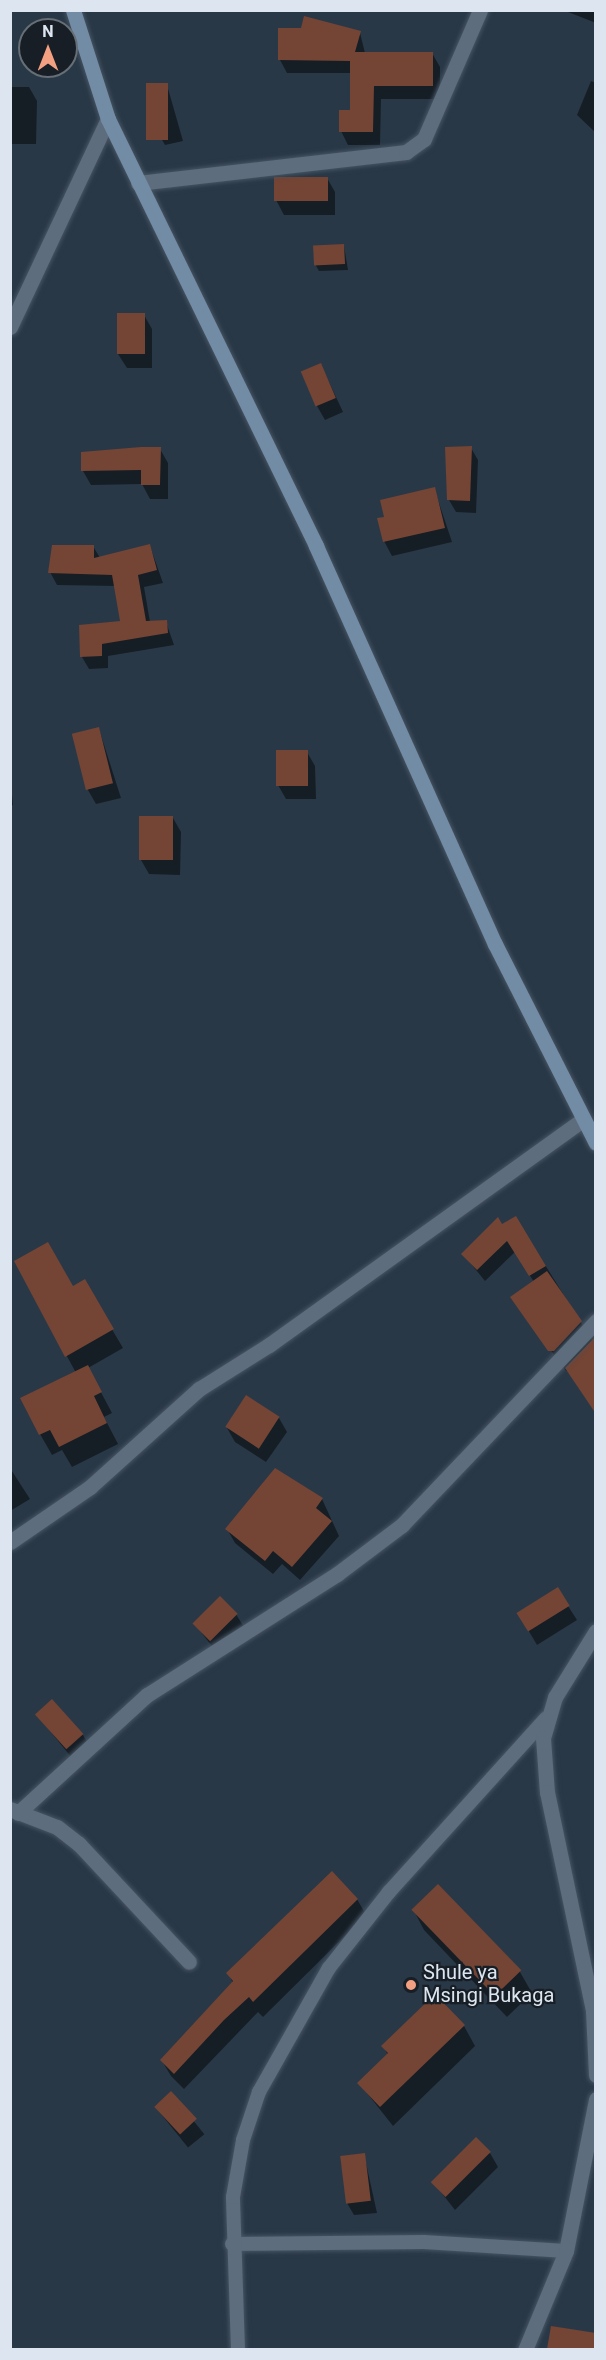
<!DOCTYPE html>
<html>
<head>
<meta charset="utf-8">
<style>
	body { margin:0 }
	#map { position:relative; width:606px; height:2360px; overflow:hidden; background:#293847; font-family:Roboto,sans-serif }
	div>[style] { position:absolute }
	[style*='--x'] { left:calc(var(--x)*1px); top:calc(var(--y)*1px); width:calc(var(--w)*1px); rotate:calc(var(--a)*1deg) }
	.shadow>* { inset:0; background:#0007; transform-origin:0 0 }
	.building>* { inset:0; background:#744434; transform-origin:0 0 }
	.roads { filter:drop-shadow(0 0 2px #465462) drop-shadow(0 0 2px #465462) }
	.lane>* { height:14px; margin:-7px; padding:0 7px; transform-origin:7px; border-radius:7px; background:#5d6d7d }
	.street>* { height:15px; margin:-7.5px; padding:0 7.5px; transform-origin:7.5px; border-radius:7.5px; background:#5d6d7d }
	.secondary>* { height:15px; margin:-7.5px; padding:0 7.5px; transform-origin:7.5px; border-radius:7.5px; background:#738ca5 }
	.dots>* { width:16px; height:16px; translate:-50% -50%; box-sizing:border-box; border:3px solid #171e25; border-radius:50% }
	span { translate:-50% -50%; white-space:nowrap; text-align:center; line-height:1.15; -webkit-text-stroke:4.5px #171e25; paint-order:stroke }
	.poi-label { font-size:20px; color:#dde6f0 }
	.left { translate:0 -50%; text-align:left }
	.frame { position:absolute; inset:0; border:12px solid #dde6f0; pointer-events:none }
	.north { position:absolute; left:18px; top:18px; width:60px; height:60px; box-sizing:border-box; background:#171e25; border:2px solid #666e76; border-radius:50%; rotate:0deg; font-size:16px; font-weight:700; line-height:24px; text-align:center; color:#dde6f0 }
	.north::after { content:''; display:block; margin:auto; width:21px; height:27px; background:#f3a082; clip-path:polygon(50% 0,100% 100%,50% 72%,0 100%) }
</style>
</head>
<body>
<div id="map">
	<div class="shadow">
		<div style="clip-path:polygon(563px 10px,596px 10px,596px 23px)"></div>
		<div style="clip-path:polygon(360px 33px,365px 53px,432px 53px,440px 67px,440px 99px,381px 99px,380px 145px,348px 145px,341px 131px,351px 111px,351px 73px,287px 73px,280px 60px)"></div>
		<div style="clip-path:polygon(591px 81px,596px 83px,596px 133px,577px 115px)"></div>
		<div style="clip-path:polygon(167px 85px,183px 141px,165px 145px,161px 138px)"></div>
		<div style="clip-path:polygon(10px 87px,29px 87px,37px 101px,36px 144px,10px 144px)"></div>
		<div style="clip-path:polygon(327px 178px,335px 192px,335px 215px,284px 215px,276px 200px)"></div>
		<div style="clip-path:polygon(344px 246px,348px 270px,319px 271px,315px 264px)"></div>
		<div style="clip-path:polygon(144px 315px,152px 329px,152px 368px,127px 368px,118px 354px)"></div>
		<div style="clip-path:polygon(321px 365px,343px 412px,325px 420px,317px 406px)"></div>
		<div style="clip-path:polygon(471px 448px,478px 460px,476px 513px,456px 512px,449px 500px)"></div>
		<div style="clip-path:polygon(160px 449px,168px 463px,168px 499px,150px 499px,142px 484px,91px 485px,83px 471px)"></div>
		<div style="clip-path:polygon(434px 488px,452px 542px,392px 556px,384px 541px,386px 518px)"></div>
		<div style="clip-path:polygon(93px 546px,100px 558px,150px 546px,163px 583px,144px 587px,150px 622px,166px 622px,174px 645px,108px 656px,108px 668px,89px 669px,82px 657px,122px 623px,116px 586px,57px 585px,50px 572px)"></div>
		<div style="clip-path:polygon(99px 729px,121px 798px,96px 804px,88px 790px)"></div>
		<div style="clip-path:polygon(307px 752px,315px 766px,316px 799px,286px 799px,278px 785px)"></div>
		<div style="clip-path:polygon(10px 775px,13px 805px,10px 806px)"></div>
		<div style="clip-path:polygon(173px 818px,181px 832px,180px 875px,149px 874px,141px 860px)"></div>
		<div style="clip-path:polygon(516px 1218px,596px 1347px,566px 1371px,512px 1297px,534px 1282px,515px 1252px,485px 1281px,463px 1254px)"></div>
		<div style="clip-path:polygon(16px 1261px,72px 1288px,84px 1282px,123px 1348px,88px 1368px,112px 1413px,104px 1417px,118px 1444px,72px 1467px,62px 1450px,52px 1455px,40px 1434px,76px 1373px)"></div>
		<div style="clip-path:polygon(279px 1418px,287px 1432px,266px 1462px,235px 1442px,227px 1428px)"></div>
		<div style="clip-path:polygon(10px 1468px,30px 1499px,10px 1511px)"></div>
		<div style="clip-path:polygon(322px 1499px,339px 1536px,300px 1580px,282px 1564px,273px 1574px,235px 1543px,227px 1529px)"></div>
		<div style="clip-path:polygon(568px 1606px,577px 1620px,537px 1645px,527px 1628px)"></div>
		<div style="clip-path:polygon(236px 1614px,245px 1629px,218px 1654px,194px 1623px)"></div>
		<div style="clip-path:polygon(37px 1715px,83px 1735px,91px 1749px,76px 1763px)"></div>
		<div style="clip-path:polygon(438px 1886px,520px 1972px,532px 1993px,507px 2017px,424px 1930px,413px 1909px)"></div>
		<div style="clip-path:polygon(357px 1899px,366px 1915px,263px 2017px,258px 2012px,184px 2089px,171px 2076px,162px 2061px,233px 1983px,228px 1973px)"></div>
		<div style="clip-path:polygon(464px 2026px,475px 2046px,393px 2126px,359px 2083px,388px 2055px,383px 2046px)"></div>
		<div style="left:171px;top:2093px;width:53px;height:21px;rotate:51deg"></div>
		<div style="clip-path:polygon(490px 2153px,498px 2167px,455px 2210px,433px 2182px)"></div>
		<div style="clip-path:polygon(364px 2154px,377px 2213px,354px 2215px,347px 2203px)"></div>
		<div style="clip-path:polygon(552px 2328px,596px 2335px,596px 2350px,549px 2350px)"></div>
	</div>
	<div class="building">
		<div style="clip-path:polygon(304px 16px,361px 31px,355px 52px,433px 52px,433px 86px,374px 86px,373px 132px,339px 132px,339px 110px,350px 110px,350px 61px,278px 60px,278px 28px,301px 28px)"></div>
		<div style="left:146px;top:83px;width:22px;height:57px"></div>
		<div style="left:274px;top:177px;width:54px;height:24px"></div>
		<div style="left:344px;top:244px;width:20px;height:31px;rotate:87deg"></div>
		<div style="left:117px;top:313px;width:28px;height:41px"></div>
		<div style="left:321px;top:363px;width:38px;height:22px;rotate:67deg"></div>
		<div style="clip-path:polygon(472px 446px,470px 501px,447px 500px,445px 447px)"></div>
		<div style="clip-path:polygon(141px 447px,161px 447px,160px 485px,141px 485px,141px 470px,81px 471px,81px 452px)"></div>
		<div style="clip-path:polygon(435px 487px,445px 528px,383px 542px,377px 518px,384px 517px,380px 500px)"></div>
		<div style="clip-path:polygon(150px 544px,157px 570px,138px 575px,146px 621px,167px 620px,168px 633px,102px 644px,102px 656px,80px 657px,79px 625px,120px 621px,112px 575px,48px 573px,52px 545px,94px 545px,94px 558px)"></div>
		<div style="left:99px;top:727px;width:58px;height:28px;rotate:76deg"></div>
		<div style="left:276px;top:750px;width:32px;height:36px"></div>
		<div style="left:139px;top:816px;width:34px;height:44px"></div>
		<div style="clip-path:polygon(516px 1216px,546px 1266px,529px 1276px,507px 1241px,477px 1270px,461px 1254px,498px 1217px,502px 1224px)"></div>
		<div style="clip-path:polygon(48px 1242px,73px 1286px,85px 1279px,114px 1329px,65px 1357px,14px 1261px)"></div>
		<div style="clip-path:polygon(547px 1271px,582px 1321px,554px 1351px,548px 1351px,510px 1297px)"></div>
		<div style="clip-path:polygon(594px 1338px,596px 1340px,596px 1414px,565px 1368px)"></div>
		<div style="clip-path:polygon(88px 1365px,102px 1392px,94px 1396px,107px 1423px,59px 1447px,50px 1430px,39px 1435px,20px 1398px)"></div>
		<div style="left:246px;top:1395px;width:40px;height:38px;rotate:33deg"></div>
		<div style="clip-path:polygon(275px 1468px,323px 1498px,316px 1508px,332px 1521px,292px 1567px,273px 1551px,265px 1561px,225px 1529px)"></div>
		<div style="left:558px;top:1587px;width:22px;height:49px;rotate:58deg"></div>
		<div style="left:220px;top:1596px;width:25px;height:39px;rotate:45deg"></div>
		<div style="left:52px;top:1699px;width:47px;height:23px;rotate:48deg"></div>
		<div style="clip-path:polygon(332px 1871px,358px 1899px,253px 2002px,249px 1997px,224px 2020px,174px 2074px,160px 2060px,233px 1981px,226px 1973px)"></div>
		<div style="left:438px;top:1884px;width:120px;height:37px;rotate:46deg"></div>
		<div style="clip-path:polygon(435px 1994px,465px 2025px,380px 2107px,357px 2083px,388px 2053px,381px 2046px)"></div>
		<div style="left:171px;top:2091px;width:38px;height:23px;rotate:47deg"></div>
		<div style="left:476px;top:2137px;width:21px;height:64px;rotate:45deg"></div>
		<div style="left:365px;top:2153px;width:48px;height:25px;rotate:83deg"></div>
		<div style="clip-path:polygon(551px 2326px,596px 2333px,596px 2349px,547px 2349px)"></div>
	</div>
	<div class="roads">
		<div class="lane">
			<div style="--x:232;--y:2244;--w:192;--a:-0.6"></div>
			<div style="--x:424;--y:2242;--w:142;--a:3.6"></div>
			<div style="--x:238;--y:2350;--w:153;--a:-91.9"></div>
			<div style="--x:233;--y:2197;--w:58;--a:-80"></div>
			<div style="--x:243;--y:2140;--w:51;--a:-71.6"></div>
			<div style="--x:259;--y:2092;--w:142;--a:-60.6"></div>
			<div style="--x:329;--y:1968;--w:97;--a:-51.7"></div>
			<div style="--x:389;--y:1892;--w:234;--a:-47.9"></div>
		</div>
		<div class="street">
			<div style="--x:138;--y:183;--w:270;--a:-6.6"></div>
			<div style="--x:406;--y:152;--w:22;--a:-36"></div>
			<div style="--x:424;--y:139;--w:141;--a:-66.5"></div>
			<div style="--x:10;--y:327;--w:230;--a:-64.8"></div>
			<div style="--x:10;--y:1542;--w:97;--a:-34.5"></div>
			<div style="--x:90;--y:1487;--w:147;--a:-42"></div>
			<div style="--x:199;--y:1389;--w:83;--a:-32.2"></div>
			<div style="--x:269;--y:1345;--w:387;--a:-35.7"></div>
			<div style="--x:596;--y:1631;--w:78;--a:121.8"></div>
			<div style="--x:555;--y:1697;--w:43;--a:106.3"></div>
			<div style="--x:543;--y:1738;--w:54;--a:85.8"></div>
			<div style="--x:547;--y:1792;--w:224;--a:78.1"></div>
			<div style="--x:593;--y:2011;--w:64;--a:87.3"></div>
			<div style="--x:10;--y:1809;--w:50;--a:21"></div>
			<div style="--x:57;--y:1827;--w:28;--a:38"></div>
			<div style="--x:79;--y:1844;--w:161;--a:47"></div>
			<div style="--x:18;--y:1813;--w:175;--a:-42.5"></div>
			<div style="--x:147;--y:1695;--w:225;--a:-32.5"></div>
			<div style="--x:337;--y:1574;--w:81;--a:-37"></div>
			<div style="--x:402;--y:1525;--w:282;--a:-46.4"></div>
			<div style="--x:525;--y:2350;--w:107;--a:-67.5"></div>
			<div style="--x:566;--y:2251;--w:155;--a:-78.8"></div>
		</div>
		<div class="secondary">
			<div style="--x:73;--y:10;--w:114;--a:72.2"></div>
			<div style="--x:108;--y:119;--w:475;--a:64"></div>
			<div style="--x:316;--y:546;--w:436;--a:65.8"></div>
			<div style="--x:495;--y:944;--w:223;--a:63.1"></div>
		</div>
	</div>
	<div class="dots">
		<div style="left:411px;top:1985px;background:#f3a082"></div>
	</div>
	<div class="poi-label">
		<span class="left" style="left:423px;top:1984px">Shule ya<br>Msingi Bukaga</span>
	</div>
	<div class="frame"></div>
	<div class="north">N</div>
</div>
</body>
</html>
